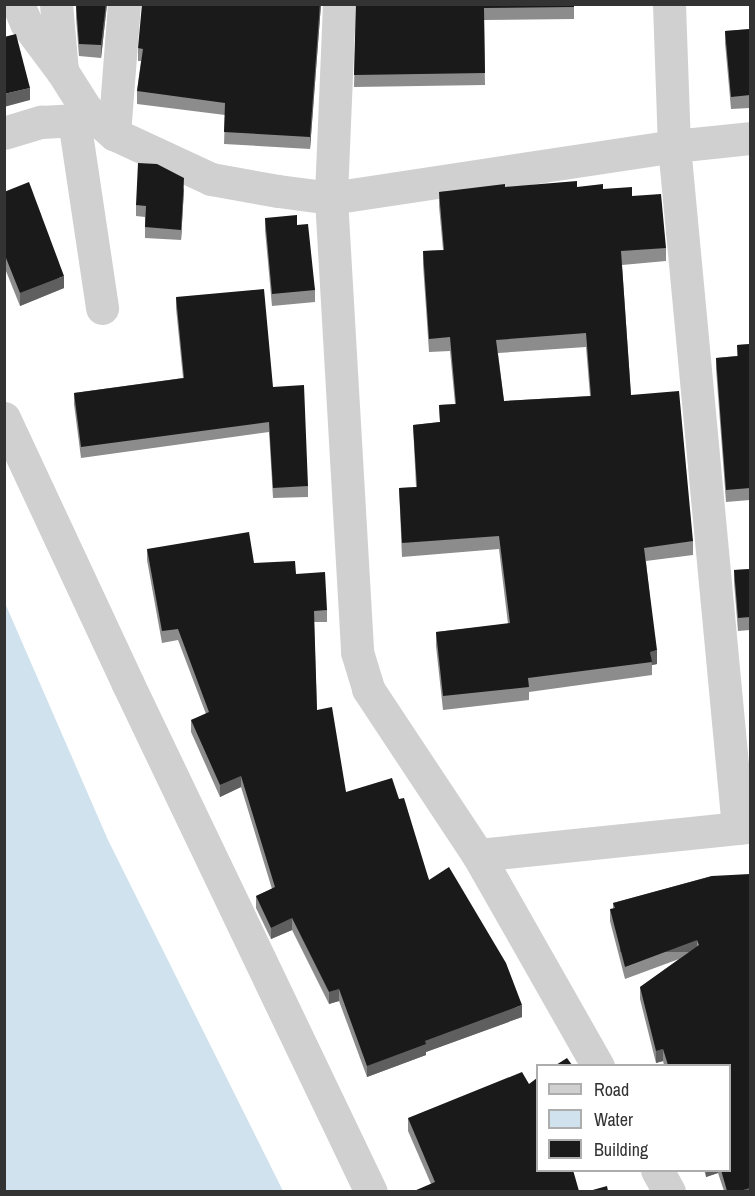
<!DOCTYPE html>
<html>
<head>
<meta charset="utf-8">
<style>
	body { margin:0 }
	#map { position:relative; width:755px; height:1196px; overflow:hidden; background:#fff; font-family:"Archivo Narrow",sans-serif }
	div>[style] { position:absolute }
	[style*='--x'] { left:calc(var(--x)*1px); top:calc(var(--y)*1px); width:calc(var(--w)*1px); rotate:calc(var(--a)*1deg) }
	.water>* { inset:0; background:#cfe2ee }
	.minor>* { height:33px; margin:-16.5px; padding:0 16.5px; transform-origin:16.5px; border-radius:16.5px; background:#d0d0d0 }
	.wall>* { inset:0; background:#8c8c8c }
	.shaded-wall>* { inset:0; background:#5f5f5f; transform-origin:0 0 }
	.building>* { inset:0; background:#1a1a1a }
	span { translate:-50% -50%; white-space:nowrap; text-align:center; line-height:1.15; -webkit-text-stroke:6px #fff; paint-order:stroke }
	.frame { position:absolute; inset:0; border:6px solid #333; pointer-events:none }
	.legend { position:absolute; left:536px; top:1064px; width:195px; height:108px; box-sizing:border-box; background:#fff; border:2px solid #adadad; margin:0; padding:8px 10px; list-style:none; font-size:18px; color:#333 }
	.legend li { display:flex; align-items:center; gap:12px; height:30px }
	.legend b { width:30px; border:2px solid #adadad }
</style>
</head>
<body>
<div id="map">
	<div class="water">
		<div style="clip-path:polygon(5px 603px,108px 840px,283px 1191px,5px 1191px)"></div>
	</div>
	<div class="minor">
		<div style="--x:18;--y:4;--w:21;--a:67"></div>
		<div style="--x:26;--y:23;--w:60;--a:53.1"></div>
		<div style="--x:62;--y:71;--w:45;--a:57.7"></div>
		<div style="--x:86;--y:109;--w:38;--a:42"></div>
		<div style="--x:114;--y:134;--w:107;--a:24.9"></div>
		<div style="--x:211;--y:179;--w:68;--a:10.2"></div>
		<div style="--x:278;--y:191;--w:53;--a:7.5"></div>
		<div style="--x:331;--y:198;--w:347;--a:-8.6"></div>
		<div style="--x:674;--y:146;--w:76;--a:-6"></div>
		<div style="--x:56;--y:4;--w:67;--a:84.9"></div>
		<div style="--x:339;--y:4;--w:194;--a:92.4"></div>
		<div style="--x:331;--y:198;--w:455;--a:86.7"></div>
		<div style="--x:357;--y:652;--w:39;--a:73"></div>
		<div style="--x:368;--y:689;--w:199;--a:56.5"></div>
		<div style="--x:478;--y:855;--w:243;--a:60.4"></div>
		<div style="--x:669;--y:4;--w:142;--a:88"></div>
		<div style="--x:674;--y:146;--w:685;--a:84.64"></div>
		<div style="--x:74;--y:120;--w:190;--a:81.5"></div>
		<div style="--x:4;--y:133;--w:39;--a:-17"></div>
		<div style="--x:41;--y:122;--w:54;--a:-3.2"></div>
		<div style="--x:114;--y:134;--w:130;--a:-85.6"></div>
		<div style="--x:4;--y:418;--w:293;--a:65"></div>
		<div style="--x:128;--y:684;--w:563;--a:64.44"></div>
		<div style="--x:478;--y:855;--w:273;--a:-5.9"></div>
		<div style="--x:657;--y:1170;--w:25;--a:61"></div>
	</div>
	<div class="wall">
		<div style="clip-path:polygon(76px 4px,107px 4px,101px 58px,79px 56px,76px 18px)"></div>
		<div style="clip-path:polygon(321px 4px,310px 149px,224px 144px,225px 115px,137px 104px,137px 91px,141px 61px,138px 61px,138px 48px)"></div>
		<div style="clip-path:polygon(356px 4px,574px 4px,574px 19px,484px 20px,485px 85px,354px 87px)"></div>
		<div style="clip-path:polygon(750px 29px,750px 108px,731px 109px,725px 43px,725px 31px)"></div>
		<div style="clip-path:polygon(evenodd,505px 187px,577px 187px,603px 189px,632px 196px,666px 248px,666px 261px,622px 265px,631px 395px,693px 541px,693px 555px,646px 561px,657px 664px,652px 665px,652px 675px,529px 692px,529px 700px,443px 710px,436px 646px,436px 632px,508px 624px,499px 549px,402px 557px,399px 488px,416px 487px,413px 425px,440px 422px,439px 405px,455px 404px,450px 351px,429px 352px,423px 265px,423px 251px,443px 250px,439px 206px,439px 192px,505px 187px,586px 347px,590px 396px,504px 401px,498px 353px,586px 347px)"></div>
		<div style="clip-path:polygon(184px 189px,181px 240px,145px 238px,145px 217px,136px 216px,136px 205px)"></div>
		<div style="clip-path:polygon(4px 192px,64px 288px,20px 306px,4px 266px)"></div>
		<div style="clip-path:polygon(265px 218px,297px 225px,315px 290px,315px 302px,272px 306px,265px 230px)"></div>
		<div style="clip-path:polygon(176px 297px,273px 387px,308px 486px,308px 497px,273px 498px,269px 432px,81px 458px,74px 404px,74px 393px,183px 378px,176px 308px)"></div>
		<div style="clip-path:polygon(750px 344px,750px 500px,726px 502px,716px 369px,716px 358px,737px 356px,737px 345px)"></div>
		<div style="clip-path:polygon(147px 549px,254px 563px,296px 574px,327px 610px,327px 622px,314px 622px,317px 710px,346px 792px,399px 799px,429px 880px,522px 1017px,426px 1052px,426px 1055px,367px 1077px,339px 1001px,329px 1004px,292px 930px,271px 939px,256px 908px,256px 896px,272px 889px,241px 787px,220px 797px,191px 732px,191px 720px,206px 714px,178px 640px,162px 643px,147px 560px)"></div>
		<div style="clip-path:polygon(750px 569px,750px 630px,738px 631px,734px 582px,734px 570px)"></div>
		<div style="clip-path:polygon(712px 876px,750px 1191px,724px 1191px,718px 1173px,706px 1177px,704px 1170px,729px 1170px,729px 1065px,664px 1065px,663px 1061px,656px 1063px,640px 999px,640px 987px,679px 959px,625px 979px,610px 921px,610px 909px,613px 909px,613px 903px)"></div>
		<div style="clip-path:polygon(408px 1118px,537px 1170px,431px 1184px,408px 1131px)"></div>
	</div>
	<div class="shaded-wall">
		<div style="clip-path:polygon(106px 4px,107px 4px,101px 58px,101px 45px)"></div>
		<div style="clip-path:polygon(320px 4px,321px 4px,310px 149px,310px 137px)"></div>
		<div style="clip-path:polygon(30px 88px,30px 100px,4px 107px,4px 94px)"></div>
		<div style="clip-path:polygon(184px 178px,184px 189px,181px 240px,181px 230px)"></div>
		<div style="clip-path:polygon(64px 276px,64px 288px,20px 306px,20px 293px)"></div>
		<div style="clip-path:polygon(657px 650px,657px 664px,652px 665px,650px 652px)"></div>
		<div style="clip-path:polygon(241px 776px,241px 787px,220px 797px,220px 785px)"></div>
		<div style="clip-path:polygon(292px 918px,292px 930px,271px 939px,271px 928px)"></div>
		<div style="left:697px;top:940px;width:12px;height:77px;rotate:90deg"></div>
		<div style="clip-path:polygon(339px 989px,339px 1001px,329px 1004px,329px 992px)"></div>
		<div style="clip-path:polygon(522px 1005px,522px 1017px,426px 1052px,426px 1055px,367px 1077px,367px 1066px,425px 1041px)"></div>
		<div style="clip-path:polygon(663px 1049px,663px 1061px,656px 1063px,656px 1051px)"></div>
		<div style="clip-path:polygon(706px 1170px,718px 1170px,718px 1173px,706px 1177px)"></div>
		<div style="clip-path:polygon(750px 1188px,750px 1191px,740px 1191px)"></div>
	</div>
	<div class="building">
		<div style="clip-path:polygon(76px 4px,106px 4px,101px 45px,79px 44px)"></div>
		<div style="clip-path:polygon(142px 4px,320px 4px,310px 137px,224px 132px,225px 103px,137px 91px,143px 49px,138px 48px)"></div>
		<div style="clip-path:polygon(356px 4px,574px 4px,574px 7px,484px 8px,485px 73px,354px 75px)"></div>
		<div style="clip-path:polygon(750px 29px,750px 95px,731px 97px,725px 31px)"></div>
		<div style="clip-path:polygon(16px 34px,30px 88px,4px 94px,4px 37px)"></div>
		<div style="clip-path:polygon(138px 163px,157px 164px,184px 178px,181px 230px,145px 227px,146px 206px,136px 205px)"></div>
		<div style="clip-path:polygon(evenodd,577px 181px,577px 187px,603px 184px,603px 189px,632px 187px,632px 196px,661px 194px,666px 248px,621px 251px,631px 395px,679px 391px,693px 541px,644px 548px,657px 650px,650px 652px,652px 662px,528px 678px,529px 687px,443px 696px,436px 632px,510px 623px,499px 536px,402px 543px,399px 488px,417px 487px,413px 425px,440px 422px,439px 405px,456px 404px,450px 337px,429px 339px,423px 251px,444px 250px,439px 192px,505px 184px,505px 187px,577px 181px,586px 333px,591px 396px,504px 401px,496px 340px,586px 333px)"></div>
		<div style="clip-path:polygon(29px 182px,64px 276px,20px 293px,4px 253px,4px 192px)"></div>
		<div style="clip-path:polygon(297px 215px,297px 225px,308px 224px,315px 290px,272px 294px,265px 218px)"></div>
		<div style="clip-path:polygon(264px 289px,273px 387px,304px 385px,308px 486px,273px 488px,269px 422px,81px 447px,74px 393px,184px 378px,176px 297px)"></div>
		<div style="clip-path:polygon(750px 344px,750px 488px,726px 490px,716px 358px,738px 356px,737px 345px)"></div>
		<div style="clip-path:polygon(249px 532px,254px 563px,295px 561px,296px 574px,325px 572px,327px 610px,314px 611px,317px 710px,332px 707px,346px 792px,392px 778px,399px 799px,404px 798px,429px 880px,449px 867px,506px 963px,522px 1005px,425px 1041px,426px 1044px,367px 1066px,339px 989px,329px 992px,292px 918px,271px 928px,256px 896px,275px 887px,241px 776px,220px 785px,191px 720px,209px 712px,178px 629px,162px 631px,147px 549px)"></div>
		<div style="clip-path:polygon(750px 569px,750px 617px,738px 618px,734px 570px)"></div>
		<div style="clip-path:polygon(750px 874px,750px 1188px,740px 1191px,727px 1191px,721px 1170px,729px 1170px,729px 1065px,668px 1065px,663px 1049px,656px 1051px,640px 987px,699px 945px,697px 940px,625px 967px,610px 909px,615px 908px,613px 903px,712px 876px)"></div>
		<div style="clip-path:polygon(567px 1058px,572px 1065px,556px 1065px)"></div>
		<div style="clip-path:polygon(522px 1072px,529px 1084px,537px 1078px,537px 1170px,573px 1170px,579px 1191px,414px 1191px,435px 1182px,408px 1118px)"></div>
		<div style="clip-path:polygon(607px 1186px,608px 1191px,589px 1191px)"></div>
	</div>
	<div class="frame"></div>
	<ul class="legend">
	<li><b style="height:8px;background:#d0d0d0"></b>Road</li>
	<li><b style="height:16px;background:#cfe2ee"></b>Water</li>
	<li><b style="height:16px;background:#1a1a1a"></b>Building</li>
	</ul>
</div>
</body>
</html>
